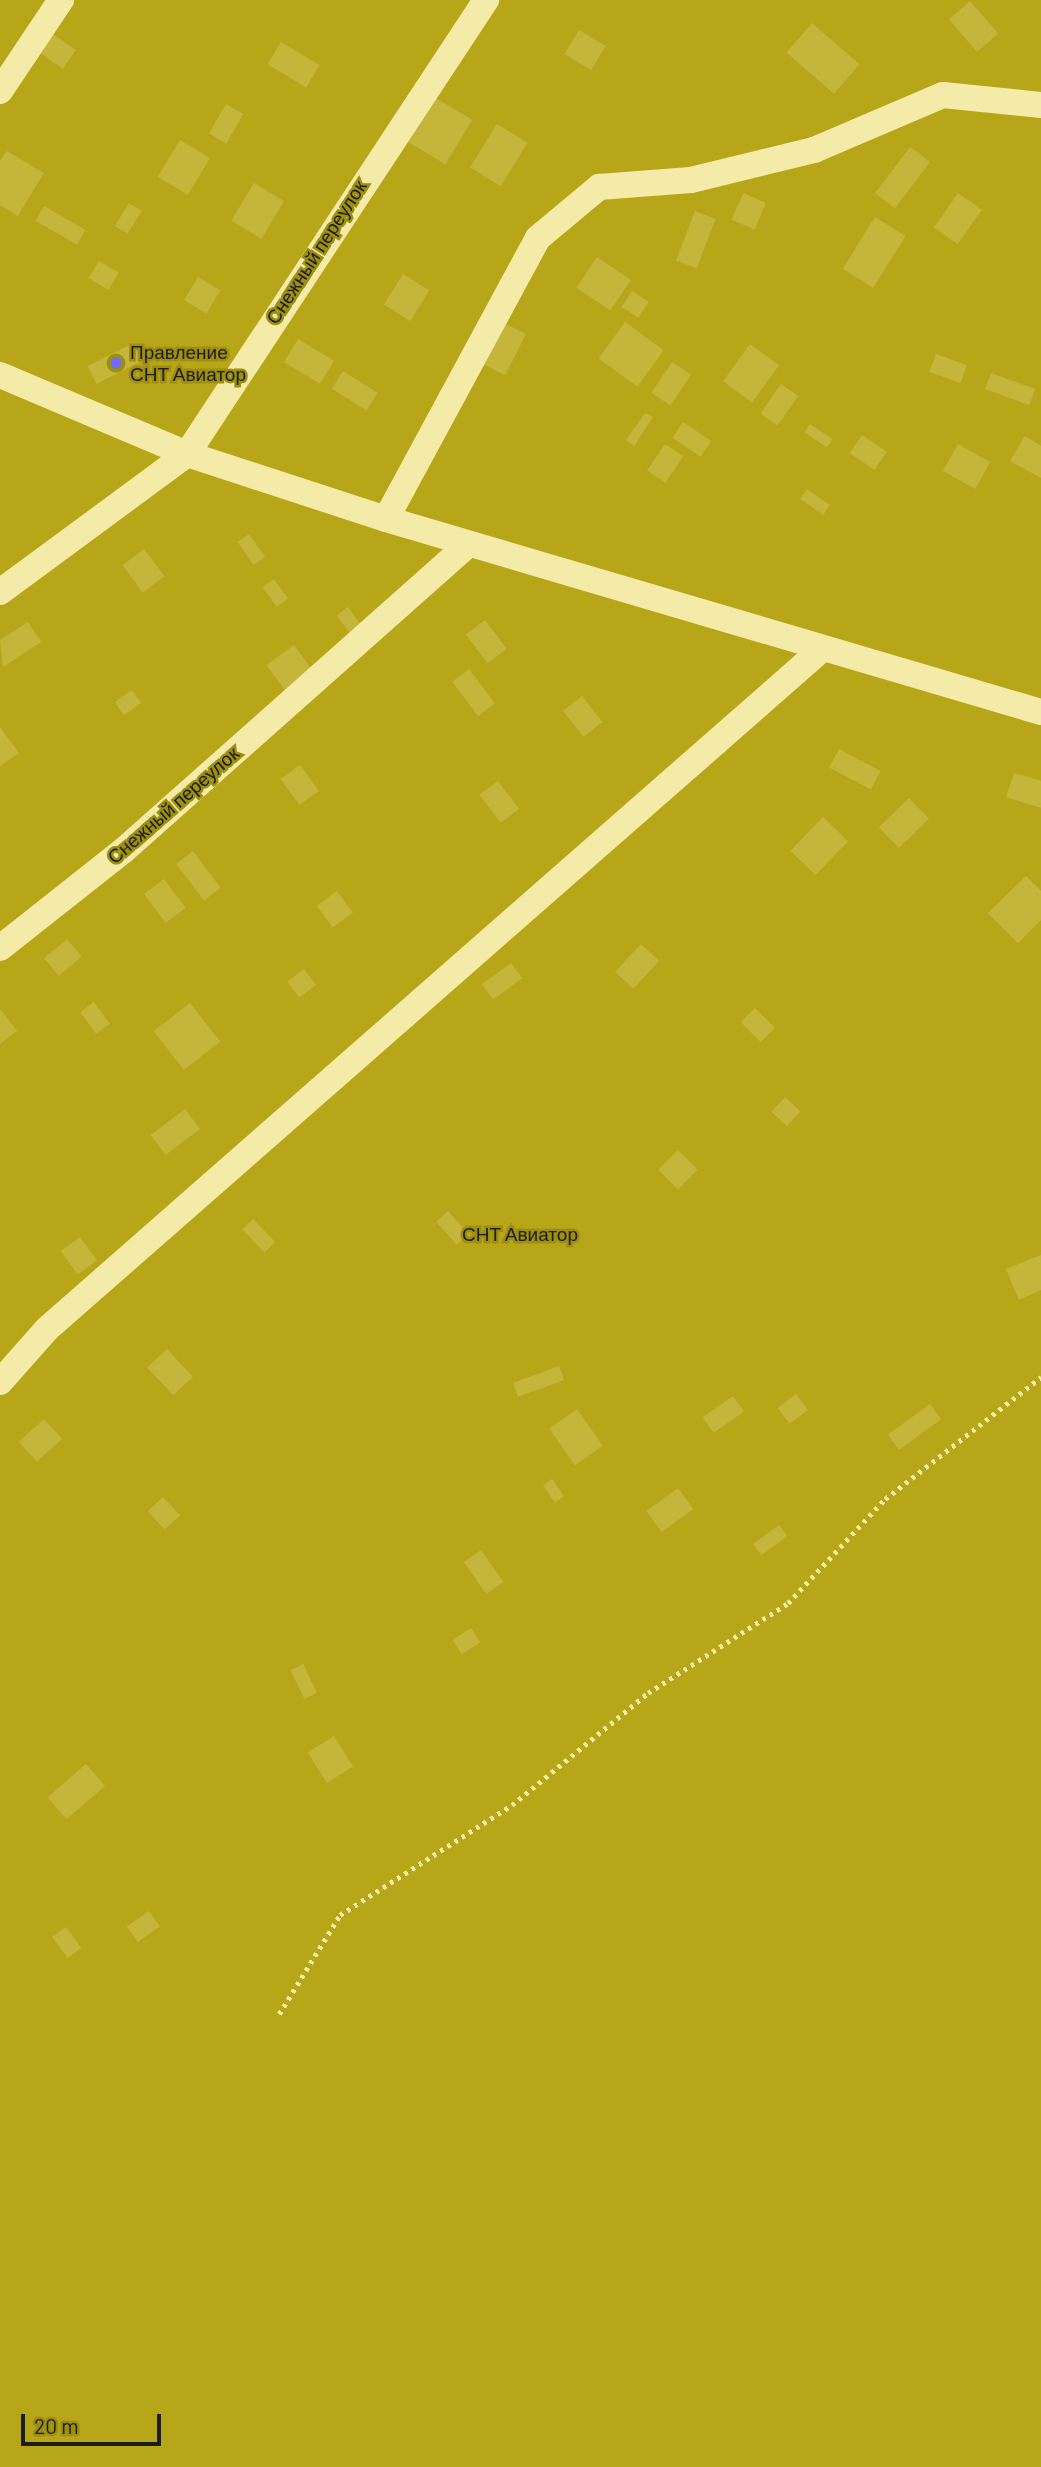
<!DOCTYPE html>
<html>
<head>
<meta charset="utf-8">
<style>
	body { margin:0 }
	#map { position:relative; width:1041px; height:2467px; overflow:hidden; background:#9e8f11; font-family:Barlow,sans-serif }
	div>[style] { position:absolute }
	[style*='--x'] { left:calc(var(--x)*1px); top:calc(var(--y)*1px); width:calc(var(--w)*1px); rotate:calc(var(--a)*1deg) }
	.green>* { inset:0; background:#b8a619; transform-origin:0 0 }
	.building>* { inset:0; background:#c5b53a; transform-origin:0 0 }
	.path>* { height:4.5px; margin-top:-2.25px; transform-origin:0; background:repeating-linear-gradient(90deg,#f5eba8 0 3.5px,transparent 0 8.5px) }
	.service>* { height:26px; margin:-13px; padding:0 13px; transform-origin:13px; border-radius:13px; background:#f5eba8 }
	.dots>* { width:19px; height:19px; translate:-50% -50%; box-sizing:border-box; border:4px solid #9e8f11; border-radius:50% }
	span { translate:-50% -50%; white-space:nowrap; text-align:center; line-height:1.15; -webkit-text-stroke:5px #9e8f11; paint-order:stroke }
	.street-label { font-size:19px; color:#1d1d1d }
	.poi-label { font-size:19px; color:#1d1d1d }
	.left { translate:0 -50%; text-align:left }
	.park-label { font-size:19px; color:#1d1d1b }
	.scale { position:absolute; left:21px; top:2414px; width:140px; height:32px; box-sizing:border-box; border:4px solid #1d1d1d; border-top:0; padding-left:9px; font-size:21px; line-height:24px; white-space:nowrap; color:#1d1d1d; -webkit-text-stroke:5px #9e8f11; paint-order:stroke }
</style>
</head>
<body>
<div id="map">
	<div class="green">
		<div style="left:0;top:0;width:1041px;height:2467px"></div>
	</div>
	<div class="building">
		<div style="left:970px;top:1px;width:43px;height:28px;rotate:49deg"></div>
		<div style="left:812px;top:23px;width:63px;height:39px;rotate:41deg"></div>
		<div style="left:579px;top:30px;width:31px;height:28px;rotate:31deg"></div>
		<div style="left:53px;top:34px;width:28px;height:23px;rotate:35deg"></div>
		<div style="left:281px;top:42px;width:45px;height:26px;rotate:31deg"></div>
		<div style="left:431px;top:95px;width:48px;height:52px;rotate:31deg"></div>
		<div style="left:226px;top:104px;width:20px;height:34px;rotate:30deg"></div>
		<div style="left:497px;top:124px;width:36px;height:51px;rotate:32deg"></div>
		<div style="left:180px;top:140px;width:35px;height:43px;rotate:31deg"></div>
		<div style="left:910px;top:147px;width:25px;height:58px;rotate:37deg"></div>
		<div style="clip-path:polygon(7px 151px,44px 173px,18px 216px,0 205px,0 161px)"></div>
		<div style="left:254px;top:183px;width:35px;height:44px;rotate:31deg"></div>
		<div style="left:743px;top:193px;width:25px;height:29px;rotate:23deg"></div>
		<div style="left:958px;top:193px;width:29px;height:42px;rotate:35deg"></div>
		<div style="left:129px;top:203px;width:15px;height:27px;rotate:32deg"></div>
		<div style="left:44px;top:206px;width:48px;height:17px;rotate:30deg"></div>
		<div style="left:695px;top:211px;width:22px;height:53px;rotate:21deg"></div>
		<div style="left:875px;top:217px;width:36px;height:61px;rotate:32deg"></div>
		<div style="left:597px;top:257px;width:41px;height:37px;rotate:34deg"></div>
		<div style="left:99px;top:261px;width:23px;height:20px;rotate:31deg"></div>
		<div style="left:403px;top:274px;width:31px;height:36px;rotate:32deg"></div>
		<div style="left:198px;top:277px;width:26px;height:27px;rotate:31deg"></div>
		<div style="left:632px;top:291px;width:20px;height:19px;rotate:33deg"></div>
		<div style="left:502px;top:322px;width:27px;height:46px;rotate:27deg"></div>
		<div style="left:625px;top:322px;width:48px;height:45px;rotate:36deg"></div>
		<div style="left:298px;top:339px;width:42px;height:27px;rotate:31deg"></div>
		<div style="left:133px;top:343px;width:20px;height:51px;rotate:63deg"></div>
		<div style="left:750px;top:344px;width:36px;height:46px;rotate:36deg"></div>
		<div style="left:936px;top:354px;width:33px;height:19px;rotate:20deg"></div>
		<div style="left:672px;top:362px;width:23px;height:37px;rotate:34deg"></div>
		<div style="left:343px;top:371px;width:41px;height:21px;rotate:32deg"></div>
		<div style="left:991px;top:373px;width:47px;height:17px;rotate:20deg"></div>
		<div style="left:781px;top:384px;width:21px;height:36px;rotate:35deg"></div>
		<div style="clip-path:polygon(645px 413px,653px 417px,634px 446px,626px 440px)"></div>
		<div style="left:683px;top:422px;width:34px;height:19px;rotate:34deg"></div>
		<div style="left:810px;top:424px;width:27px;height:10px;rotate:34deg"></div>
		<div style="left:862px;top:435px;width:30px;height:22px;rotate:34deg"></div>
		<div style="clip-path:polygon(1025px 436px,1041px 446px,1041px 478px,1010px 461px)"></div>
		<div style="left:665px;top:444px;width:22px;height:32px;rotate:34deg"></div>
		<div style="left:958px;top:444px;width:37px;height:31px;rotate:29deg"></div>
		<div style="left:807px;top:489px;width:28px;height:12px;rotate:35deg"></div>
		<div style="left:249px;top:534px;width:28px;height:14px;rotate:55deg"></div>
		<div style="left:144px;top:549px;width:34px;height:27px;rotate:53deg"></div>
		<div style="left:274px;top:579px;width:24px;height:14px;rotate:54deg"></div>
		<div style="left:348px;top:607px;width:26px;height:14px;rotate:54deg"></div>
		<div style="left:485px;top:620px;width:36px;height:24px;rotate:53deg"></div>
		<div style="clip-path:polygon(28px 622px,41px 642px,3px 667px,0 640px)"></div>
		<div style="left:294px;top:645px;width:34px;height:34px;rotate:54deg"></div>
		<div style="left:469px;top:669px;width:43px;height:21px;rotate:53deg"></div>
		<div style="left:132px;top:690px;width:16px;height:21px;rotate:55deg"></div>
		<div style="left:582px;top:696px;width:33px;height:24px;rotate:52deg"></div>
		<div style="clip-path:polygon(0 727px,19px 753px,0 766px)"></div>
		<div style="left:839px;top:749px;width:47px;height:21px;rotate:28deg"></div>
		<div style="left:300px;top:765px;width:32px;height:24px;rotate:54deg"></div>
		<div style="clip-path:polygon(1014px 773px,1041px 781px,1041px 808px,1006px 797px)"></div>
		<div style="left:498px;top:781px;width:35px;height:23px;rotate:53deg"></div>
		<div style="left:909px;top:798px;width:29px;height:42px;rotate:46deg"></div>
		<div style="left:823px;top:817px;width:35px;height:47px;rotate:44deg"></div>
		<div style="left:193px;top:851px;width:46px;height:21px;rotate:53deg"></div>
		<div style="clip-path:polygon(1026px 876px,1041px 891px,1041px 920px,1018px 943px,988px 913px)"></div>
		<div style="left:164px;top:879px;width:36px;height:25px;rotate:53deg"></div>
		<div style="left:337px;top:891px;width:27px;height:25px;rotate:54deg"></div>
		<div style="left:67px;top:939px;width:23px;height:30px;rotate:50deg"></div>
		<div style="left:641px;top:944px;width:25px;height:38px;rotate:43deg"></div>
		<div style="left:511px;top:963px;width:19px;height:36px;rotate:54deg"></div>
		<div style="left:304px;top:969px;width:20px;height:21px;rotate:53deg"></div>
		<div style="left:94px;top:1002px;width:27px;height:17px;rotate:54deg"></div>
		<div style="left:190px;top:1003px;width:49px;height:46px;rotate:52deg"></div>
		<div style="left:755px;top:1008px;width:28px;height:20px;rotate:45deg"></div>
		<div style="clip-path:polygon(0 1009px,17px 1031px,0 1044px)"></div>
		<div style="left:785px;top:1097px;width:21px;height:20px;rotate:43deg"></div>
		<div style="left:185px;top:1109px;width:25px;height:43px;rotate:53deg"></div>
		<div style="left:678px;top:1150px;width:28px;height:28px;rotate:45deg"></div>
		<div style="left:448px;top:1211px;width:31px;height:16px;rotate:48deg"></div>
		<div style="left:253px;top:1219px;width:32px;height:15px;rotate:46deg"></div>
		<div style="left:80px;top:1237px;width:29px;height:24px;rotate:54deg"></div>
		<div style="clip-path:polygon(1041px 1255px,1041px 1290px,1019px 1300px,1006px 1269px)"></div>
		<div style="left:167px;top:1349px;width:38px;height:27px;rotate:47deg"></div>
		<div style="left:559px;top:1366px;width:15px;height:49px;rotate:70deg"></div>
		<div style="left:796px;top:1394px;width:20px;height:23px;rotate:53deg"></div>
		<div style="left:733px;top:1396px;width:19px;height:37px;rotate:55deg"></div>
		<div style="left:930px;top:1404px;width:19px;height:52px;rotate:54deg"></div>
		<div style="left:577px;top:1409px;width:45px;height:34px;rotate:55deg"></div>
		<div style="left:44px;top:1419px;width:27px;height:34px;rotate:48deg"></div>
		<div style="left:552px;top:1479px;width:21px;height:11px;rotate:55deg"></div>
		<div style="left:678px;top:1488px;width:26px;height:39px;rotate:54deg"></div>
		<div style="left:163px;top:1497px;width:25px;height:21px;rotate:47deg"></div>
		<div style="left:779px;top:1525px;width:14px;height:32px;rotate:54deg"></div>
		<div style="left:481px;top:1550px;width:39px;height:21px;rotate:55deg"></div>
		<div style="left:471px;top:1628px;width:17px;height:22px;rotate:57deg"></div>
		<div style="left:303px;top:1664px;width:32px;height:14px;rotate:64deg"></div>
		<div style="left:334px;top:1736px;width:36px;height:31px;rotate:58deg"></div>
		<div style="left:86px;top:1764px;width:29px;height:51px;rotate:49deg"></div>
		<div style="left:149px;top:1911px;width:19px;height:27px;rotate:55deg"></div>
		<div style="left:66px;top:1927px;width:26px;height:17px;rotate:54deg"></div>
	</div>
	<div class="path">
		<div style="--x:279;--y:2014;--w:116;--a:-58.4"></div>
		<div style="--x:340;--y:1915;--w:204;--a:-32.6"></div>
		<div style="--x:512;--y:1805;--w:176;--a:-39.5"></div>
		<div style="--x:648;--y:1693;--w:166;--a:-32.7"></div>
		<div style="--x:788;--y:1603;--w:142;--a:-47"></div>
		<div style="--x:885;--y:1499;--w:198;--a:-38"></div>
	</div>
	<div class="service">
		<div style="--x:0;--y:91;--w:110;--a:-56.2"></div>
		<div style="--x:0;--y:375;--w:203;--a:22.9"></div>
		<div style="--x:187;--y:454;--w:209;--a:18.1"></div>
		<div style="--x:386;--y:519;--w:683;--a:16.42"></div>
		<div style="--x:386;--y:519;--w:319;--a:-61.6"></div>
		<div style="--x:538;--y:238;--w:80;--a:-39.9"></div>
		<div style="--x:599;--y:187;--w:92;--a:-4.4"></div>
		<div style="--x:691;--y:180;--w:127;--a:-13.7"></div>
		<div style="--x:814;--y:150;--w:140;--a:-23.1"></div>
		<div style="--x:943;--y:95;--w:99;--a:5.8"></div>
		<div style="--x:0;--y:592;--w:232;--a:-36.4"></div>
		<div style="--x:187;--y:454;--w:544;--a:-56.63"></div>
		<div style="--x:0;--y:948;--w:158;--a:-38.3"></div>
		<div style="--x:124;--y:850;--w:460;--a:-41.6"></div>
		<div style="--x:0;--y:1382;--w:71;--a:-48.4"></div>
		<div style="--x:47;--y:1329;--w:1031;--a:-41.26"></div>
	</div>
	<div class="dots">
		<div style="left:116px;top:363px;background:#726bff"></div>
	</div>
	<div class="street-label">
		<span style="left:316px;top:252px;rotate:-57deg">Снежный переулок</span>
		<span style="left:173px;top:805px;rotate:-41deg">Снежный переулок</span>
	</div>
	<div class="poi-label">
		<span class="left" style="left:130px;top:363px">Правление<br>СНТ Авиатор</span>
	</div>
	<div class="park-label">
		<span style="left:520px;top:1234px">СНТ Авиатор</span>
	</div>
	<div class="scale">20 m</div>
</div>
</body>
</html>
